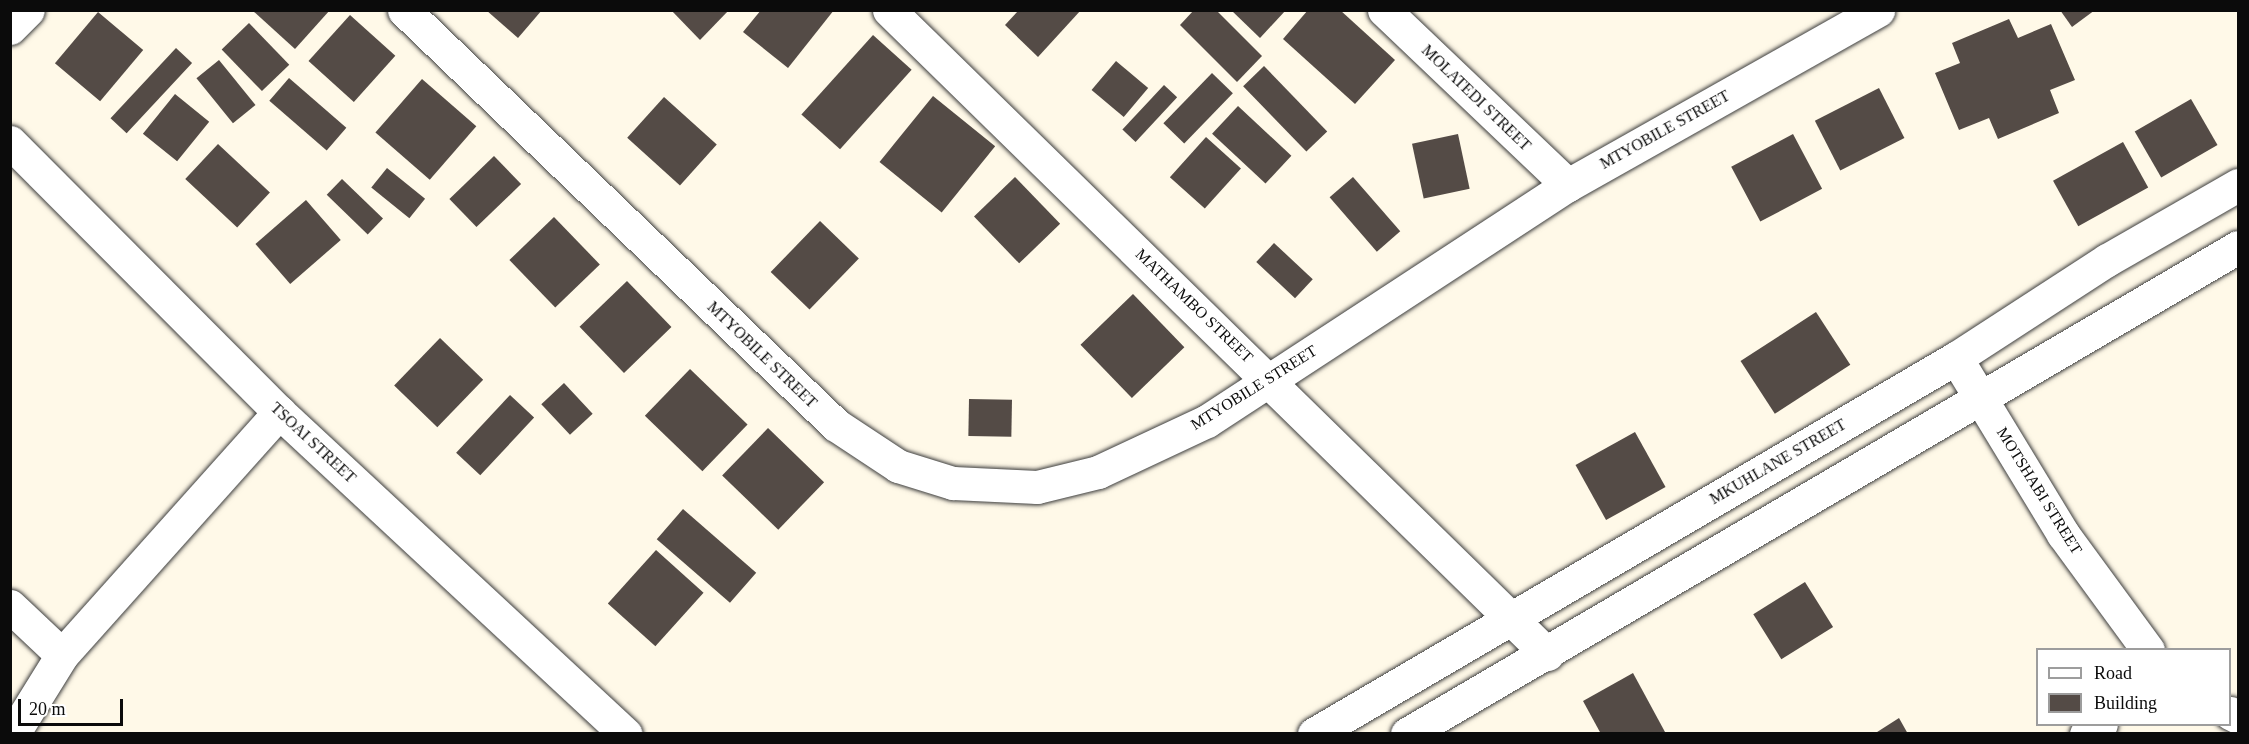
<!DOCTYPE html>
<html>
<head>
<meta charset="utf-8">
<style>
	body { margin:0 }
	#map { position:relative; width:2249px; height:744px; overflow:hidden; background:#fff9e8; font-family:"Times New Roman",serif }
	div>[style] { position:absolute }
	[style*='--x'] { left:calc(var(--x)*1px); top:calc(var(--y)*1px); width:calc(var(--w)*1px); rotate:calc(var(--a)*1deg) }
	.building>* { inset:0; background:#544b46; transform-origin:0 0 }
	.roads { filter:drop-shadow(0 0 2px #3e3e3e) drop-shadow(0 0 2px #3e3e3e) }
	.minor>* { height:33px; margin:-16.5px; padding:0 16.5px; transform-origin:16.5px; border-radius:16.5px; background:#fff }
	.tertiary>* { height:33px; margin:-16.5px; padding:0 16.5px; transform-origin:16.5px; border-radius:16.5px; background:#fff }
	span { translate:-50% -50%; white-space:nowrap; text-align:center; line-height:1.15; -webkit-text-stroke:6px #fff; paint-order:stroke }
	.street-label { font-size:16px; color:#0b0b0b }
	.frame { position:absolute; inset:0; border:12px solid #0b0b0b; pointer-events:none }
	.legend { position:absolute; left:2036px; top:648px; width:195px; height:78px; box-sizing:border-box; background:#fff; border:2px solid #9d9d9d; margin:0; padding:8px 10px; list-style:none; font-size:18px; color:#0b0b0b }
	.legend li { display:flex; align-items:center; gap:12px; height:30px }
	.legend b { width:30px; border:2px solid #9d9d9d }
	.scale { position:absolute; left:18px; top:699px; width:105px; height:27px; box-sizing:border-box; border:3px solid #0b0b0b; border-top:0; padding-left:8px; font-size:18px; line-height:21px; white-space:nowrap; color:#0b0b0b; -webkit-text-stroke:4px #fff; paint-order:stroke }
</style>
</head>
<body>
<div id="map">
	<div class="building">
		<div style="clip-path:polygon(252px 10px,330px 10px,295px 49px)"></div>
		<div style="clip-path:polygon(486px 10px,542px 10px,518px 38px)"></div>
		<div style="clip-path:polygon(671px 10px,729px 10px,700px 40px)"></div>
		<div style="clip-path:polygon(761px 10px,834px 10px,788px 68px,743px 32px)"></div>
		<div style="clip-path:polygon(1019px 10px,1081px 10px,1038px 57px,1005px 25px)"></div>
		<div style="clip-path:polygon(1194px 10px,1216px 10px,1262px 56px,1237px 82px,1180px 25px)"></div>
		<div style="clip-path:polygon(1231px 10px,1286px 10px,1260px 38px)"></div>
		<div style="clip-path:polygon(1308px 10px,1340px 10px,1395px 60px,1355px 104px,1283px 39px)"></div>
		<div style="clip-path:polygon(2060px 10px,2095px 10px,2072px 27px)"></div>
		<div style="left:98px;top:12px;width:59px;height:67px;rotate:40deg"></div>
		<div style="left:350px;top:15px;width:61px;height:62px;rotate:42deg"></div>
		<div style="clip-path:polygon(2009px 19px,2018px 38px,2051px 24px,2075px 80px,2050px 90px,2059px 113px,1998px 139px,1989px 118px,1959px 130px,1935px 73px,1960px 63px,1952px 43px)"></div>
		<div style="left:249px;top:23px;width:58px;height:38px;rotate:46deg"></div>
		<div style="left:873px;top:35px;width:52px;height:107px;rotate:42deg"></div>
		<div style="left:176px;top:48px;width:22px;height:96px;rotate:43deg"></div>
		<div style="left:219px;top:60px;width:58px;height:29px;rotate:51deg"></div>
		<div style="left:1116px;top:61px;width:42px;height:38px;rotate:40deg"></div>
		<div style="left:1264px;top:66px;width:91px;height:29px;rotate:46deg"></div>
		<div style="left:1212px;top:73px;width:29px;height:70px;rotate:44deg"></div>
		<div style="left:289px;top:78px;width:76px;height:30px;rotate:41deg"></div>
		<div style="left:422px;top:79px;width:72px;height:71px;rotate:41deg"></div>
		<div style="left:1164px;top:85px;width:18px;height:61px;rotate:43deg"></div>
		<div style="left:1879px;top:88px;width:56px;height:72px;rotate:63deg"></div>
		<div style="left:175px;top:94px;width:44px;height:51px;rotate:39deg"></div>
		<div style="left:933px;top:96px;width:80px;height:85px;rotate:39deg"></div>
		<div style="left:664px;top:97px;width:71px;height:55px;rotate:42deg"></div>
		<div style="left:2191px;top:99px;width:53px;height:65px;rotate:60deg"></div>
		<div style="left:1238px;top:106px;width:73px;height:38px;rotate:43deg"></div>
		<div style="left:1458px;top:134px;width:56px;height:47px;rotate:78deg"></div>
		<div style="left:1793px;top:134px;width:62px;height:70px;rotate:62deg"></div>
		<div style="left:1206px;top:137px;width:47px;height:54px;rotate:42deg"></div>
		<div style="left:2123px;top:142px;width:52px;height:80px;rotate:61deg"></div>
		<div style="left:218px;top:144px;width:71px;height:48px;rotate:43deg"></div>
		<div style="left:494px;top:156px;width:39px;height:62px;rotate:46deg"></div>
		<div style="left:387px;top:168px;width:49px;height:25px;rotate:39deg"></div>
		<div style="left:1015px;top:177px;width:65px;height:57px;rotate:46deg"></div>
		<div style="left:1353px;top:177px;width:72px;height:31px;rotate:49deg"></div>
		<div style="left:342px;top:179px;width:57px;height:22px;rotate:44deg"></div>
		<div style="left:306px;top:200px;width:53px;height:67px;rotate:49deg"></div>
		<div style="left:554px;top:217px;width:66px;height:62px;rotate:46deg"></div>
		<div style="left:820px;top:221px;width:54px;height:71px;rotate:44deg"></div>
		<div style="left:1274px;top:243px;width:53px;height:26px;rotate:43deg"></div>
		<div style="left:627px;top:281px;width:64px;height:66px;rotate:46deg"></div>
		<div style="left:1133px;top:294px;width:74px;height:73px;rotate:46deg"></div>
		<div style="left:1816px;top:312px;width:63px;height:90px;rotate:57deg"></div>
		<div style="left:440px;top:338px;width:60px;height:66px;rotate:44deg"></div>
		<div style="left:690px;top:369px;width:80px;height:65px;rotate:44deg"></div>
		<div style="left:564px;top:383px;width:42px;height:31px;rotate:47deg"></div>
		<div style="left:510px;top:395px;width:33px;height:79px;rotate:43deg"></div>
		<div style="left:969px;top:399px;width:43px;height:37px;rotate:1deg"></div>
		<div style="left:768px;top:428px;width:78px;height:66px;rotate:44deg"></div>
		<div style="left:1635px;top:432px;width:63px;height:68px;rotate:61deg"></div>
		<div style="left:683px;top:509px;width:97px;height:40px;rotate:41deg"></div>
		<div style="left:656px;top:550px;width:64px;height:72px;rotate:42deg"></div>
		<div style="left:1805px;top:582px;width:53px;height:61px;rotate:58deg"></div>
		<div style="clip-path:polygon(1633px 673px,1665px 732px,1601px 734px,1583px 701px)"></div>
		<div style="clip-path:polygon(1899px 718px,1908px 734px,1874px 734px)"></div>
	</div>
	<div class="roads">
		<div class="minor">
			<div style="--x:404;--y:10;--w:599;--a:43.85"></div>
			<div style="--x:836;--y:425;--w:74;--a:33.5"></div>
			<div style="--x:898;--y:466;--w:58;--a:17.2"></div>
			<div style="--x:953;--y:483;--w:84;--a:2.7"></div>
			<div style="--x:1037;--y:487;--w:63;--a:-13.8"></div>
			<div style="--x:1098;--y:472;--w:120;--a:-25.1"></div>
			<div style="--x:1207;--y:421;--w:431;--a:-33.2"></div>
			<div style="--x:1568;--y:185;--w:356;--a:-29.4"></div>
			<div style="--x:889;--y:10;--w:921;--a:44.38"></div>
			<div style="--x:1384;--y:10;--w:254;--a:43.6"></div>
			<div style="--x:10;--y:28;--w:25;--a:-45"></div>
			<div style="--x:10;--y:142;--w:381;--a:45.1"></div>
			<div style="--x:279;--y:412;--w:473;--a:42.9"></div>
			<div style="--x:1956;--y:358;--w:206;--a:58.7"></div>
			<div style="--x:2063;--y:534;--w:144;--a:53.8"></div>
			<div style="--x:10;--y:606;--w:71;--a:43.3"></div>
			<div style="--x:2230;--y:713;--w:9;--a:27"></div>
			<div style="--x:13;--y:734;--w:93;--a:-58.2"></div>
			<div style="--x:62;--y:655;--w:326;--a:-48.2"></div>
			<div style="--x:2086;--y:734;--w:18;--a:-34"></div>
		</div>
		<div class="tertiary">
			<div style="--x:1314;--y:734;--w:744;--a:-30.36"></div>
			<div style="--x:1956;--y:358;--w:180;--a:-33"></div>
			<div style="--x:2107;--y:260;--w:151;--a:-29.8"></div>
			<div style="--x:1407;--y:734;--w:963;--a:-30.37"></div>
		</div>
	</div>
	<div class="street-label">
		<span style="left:1476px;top:98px;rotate:44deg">MOLATEDI STREET</span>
		<span style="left:1665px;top:130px;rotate:-29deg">MTYOBILE STREET</span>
		<span style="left:1194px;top:306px;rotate:44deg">MATHAMBO STREET</span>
		<span style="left:762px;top:355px;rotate:44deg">MTYOBILE STREET</span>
		<span style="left:1254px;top:388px;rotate:-32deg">MTYOBILE STREET</span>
		<span style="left:313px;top:443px;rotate:43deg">TSOAI STREET</span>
		<span style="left:1778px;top:462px;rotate:-30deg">MKUHLANE STREET</span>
		<span style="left:2039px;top:491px;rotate:58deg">MOTSHABI STREET</span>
	</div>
	<div class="frame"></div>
	<ul class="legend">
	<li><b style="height:8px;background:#fff"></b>Road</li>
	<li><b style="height:16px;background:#544b46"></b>Building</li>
	</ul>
	<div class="scale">20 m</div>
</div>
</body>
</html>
